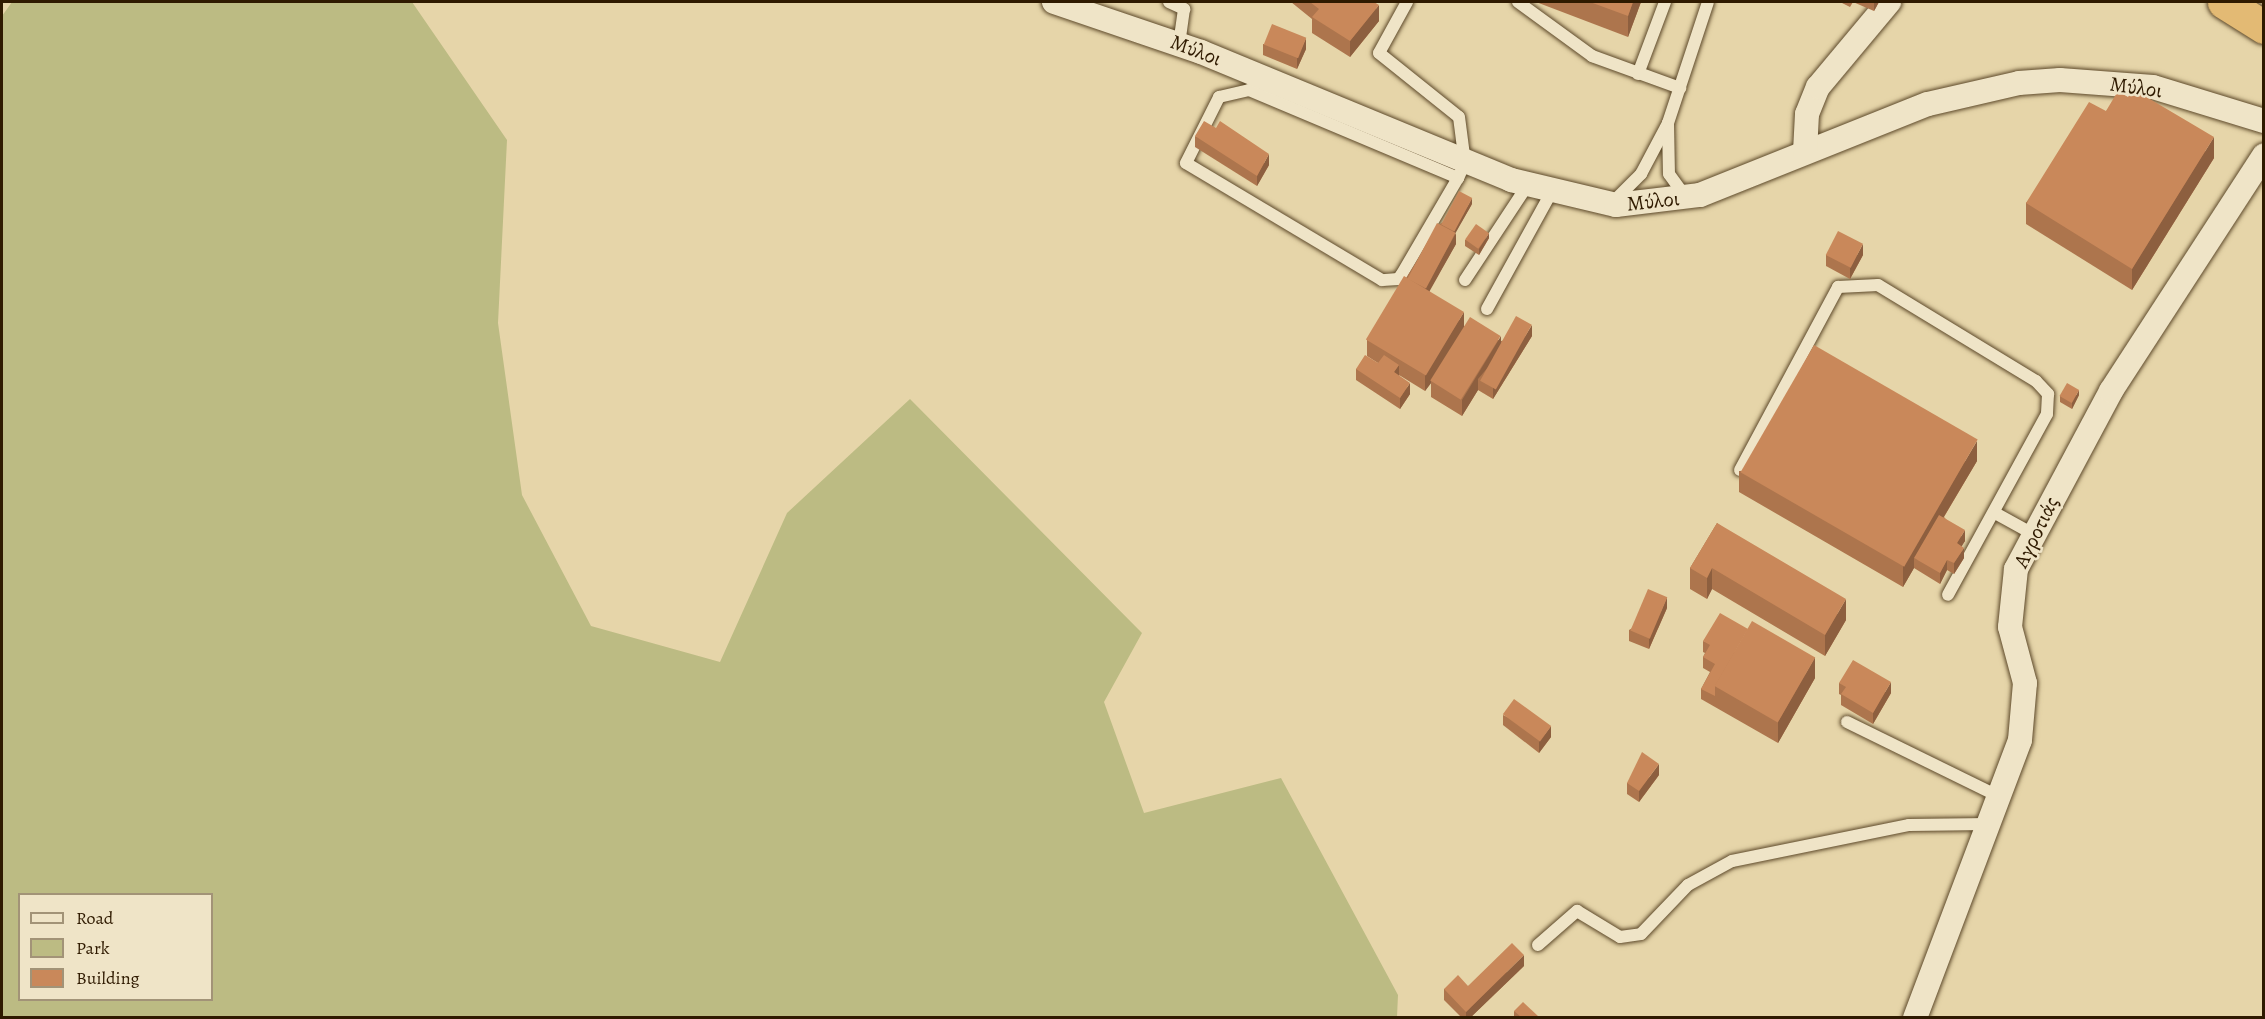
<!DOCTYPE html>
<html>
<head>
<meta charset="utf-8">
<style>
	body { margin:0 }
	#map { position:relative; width:2265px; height:1019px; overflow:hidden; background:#e6d5a9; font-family:Alegreya,serif }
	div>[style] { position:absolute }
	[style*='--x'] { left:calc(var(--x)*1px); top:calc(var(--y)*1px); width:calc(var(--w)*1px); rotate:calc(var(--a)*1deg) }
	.green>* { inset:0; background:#bcbb83 }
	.roads { filter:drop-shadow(0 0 2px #5d492a) drop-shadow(0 0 2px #5d492a) }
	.service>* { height:12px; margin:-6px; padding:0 6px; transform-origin:6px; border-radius:6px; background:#efe4c7 }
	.minor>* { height:24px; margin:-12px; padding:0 12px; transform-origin:12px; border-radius:12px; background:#efe4c7 }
	.motorway>* { height:33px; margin:-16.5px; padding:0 16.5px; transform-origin:16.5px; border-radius:16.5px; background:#e3ba74 }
	.wall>* { inset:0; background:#ad754d }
	.shaded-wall>* { inset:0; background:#8d5f3f }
	.building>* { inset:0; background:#c9885a; transform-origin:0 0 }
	span { translate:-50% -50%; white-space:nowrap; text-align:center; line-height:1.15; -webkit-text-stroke:5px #efe4c7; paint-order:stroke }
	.street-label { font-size:21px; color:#2f1a00 }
	.frame { position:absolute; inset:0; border:3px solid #2f1a00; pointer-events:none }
	.legend { position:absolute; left:18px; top:893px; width:195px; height:108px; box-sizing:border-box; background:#efe4c7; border:2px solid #a29377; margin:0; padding:8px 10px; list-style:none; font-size:18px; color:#2f1a00 }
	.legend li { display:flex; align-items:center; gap:12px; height:30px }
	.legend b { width:30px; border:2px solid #a29377 }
</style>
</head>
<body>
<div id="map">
	<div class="green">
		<div style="clip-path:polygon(evenodd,12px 2px,412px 2px,507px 140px,498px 323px,522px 495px,591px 626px,720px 662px,787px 513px,910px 399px,1142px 633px,1104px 702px,1144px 813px,1281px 778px,1398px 995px,1397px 1017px,2px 1017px,2px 16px,12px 2px,20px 894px,212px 894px,212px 1000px,20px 1000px,20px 894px)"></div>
	</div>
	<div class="roads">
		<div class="service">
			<div style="--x:1169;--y:2;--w:17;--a:25"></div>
			<div style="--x:1184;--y:9;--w:34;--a:98"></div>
			<div style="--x:1407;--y:2;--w:58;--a:118.8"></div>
			<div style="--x:1379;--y:53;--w:102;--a:38.7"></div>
			<div style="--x:1459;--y:117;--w:46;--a:82.6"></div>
			<div style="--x:1465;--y:163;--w:17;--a:115"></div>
			<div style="--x:1458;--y:178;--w:111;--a:120.3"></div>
			<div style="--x:1402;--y:274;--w:6;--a:129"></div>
			<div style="--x:1398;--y:279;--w:16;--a:176"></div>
			<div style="--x:1382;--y:280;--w:228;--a:-149.2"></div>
			<div style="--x:1186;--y:163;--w:74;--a:-63.4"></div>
			<div style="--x:1219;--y:97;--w:31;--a:-13"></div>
			<div style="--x:1249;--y:90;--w:227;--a:22.8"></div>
			<div style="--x:1518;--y:2;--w:92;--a:36.1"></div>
			<div style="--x:1592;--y:56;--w:94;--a:20"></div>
			<div style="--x:1638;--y:74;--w:77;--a:-69.4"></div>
			<div style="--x:1668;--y:123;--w:51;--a:88.9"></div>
			<div style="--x:1669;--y:174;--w:29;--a:54"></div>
			<div style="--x:1613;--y:202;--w:40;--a:-45"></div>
			<div style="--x:1641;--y:174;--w:58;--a:-62.1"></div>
			<div style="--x:1668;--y:123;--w:127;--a:-71.7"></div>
			<div style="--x:1465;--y:280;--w:113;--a:-56.6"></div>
			<div style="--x:1487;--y:309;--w:132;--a:-61.1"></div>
			<div style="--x:1740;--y:470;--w:208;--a:-61.8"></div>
			<div style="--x:1838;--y:287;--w:40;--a:-2.9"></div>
			<div style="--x:1878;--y:285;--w:185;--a:31.3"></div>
			<div style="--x:2036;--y:381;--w:18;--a:47"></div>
			<div style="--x:2048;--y:394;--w:20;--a:93"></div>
			<div style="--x:2047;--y:414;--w:206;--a:118.7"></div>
			<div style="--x:1995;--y:513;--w:43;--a:28.9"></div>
			<div style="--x:1847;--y:722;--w:168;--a:26.1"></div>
			<div style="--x:1538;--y:945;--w:52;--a:-41.1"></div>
			<div style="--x:1577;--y:911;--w:50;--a:31.2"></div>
			<div style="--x:1620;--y:937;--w:21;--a:-8"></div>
			<div style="--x:1641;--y:934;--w:68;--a:-46.2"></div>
			<div style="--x:1688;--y:885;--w:50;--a:-28.6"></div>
			<div style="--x:1732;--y:861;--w:181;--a:-11.5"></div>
			<div style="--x:1909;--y:825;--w:79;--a:-0.7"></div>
		</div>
		<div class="minor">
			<div style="--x:1054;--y:2;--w:155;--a:18.8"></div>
			<div style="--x:1201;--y:52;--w:335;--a:22.4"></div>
			<div style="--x:1511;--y:180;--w:108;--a:13.4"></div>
			<div style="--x:1616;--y:205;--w:85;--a:-6.8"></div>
			<div style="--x:1700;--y:195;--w:245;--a:-21.8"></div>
			<div style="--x:1928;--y:104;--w:93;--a:-13"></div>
			<div style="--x:2019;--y:83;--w:41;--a:-4.2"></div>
			<div style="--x:2060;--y:80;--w:93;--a:4.3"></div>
			<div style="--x:2153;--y:87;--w:116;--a:17"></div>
			<div style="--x:1805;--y:152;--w:38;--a:-87"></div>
			<div style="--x:1807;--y:114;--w:29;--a:-68"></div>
			<div style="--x:1818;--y:87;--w:111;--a:-50.1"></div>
			<div style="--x:1915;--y:1018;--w:297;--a:-69.3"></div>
			<div style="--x:2020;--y:740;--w:57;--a:-85"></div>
			<div style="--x:2025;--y:683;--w:58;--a:-105"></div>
			<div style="--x:2010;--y:627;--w:58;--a:-84.1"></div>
			<div style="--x:2016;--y:569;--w:202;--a:-61.9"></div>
			<div style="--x:2111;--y:391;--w:281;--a:-57"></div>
		</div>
		<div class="motorway">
			<div style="--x:2224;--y:2;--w:47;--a:32"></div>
		</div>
	</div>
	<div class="wall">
		<div style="clip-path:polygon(1291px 2px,1374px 2px,1379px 21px,1350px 57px,1312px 33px,1312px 19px)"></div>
		<div style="clip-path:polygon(1536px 2px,1641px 2px,1628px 37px)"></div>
		<div style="clip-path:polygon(1840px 2px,1853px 2px,1850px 7px)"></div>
		<div style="clip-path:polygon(1853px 2px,1879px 2px,1874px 11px)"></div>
		<div style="clip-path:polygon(1263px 44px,1306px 49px,1297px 69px,1263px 55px)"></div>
		<div style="clip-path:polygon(2128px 97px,2214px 158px,2132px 290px,2026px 224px,2026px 203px,2106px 111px)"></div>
		<div style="clip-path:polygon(1195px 136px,1269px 165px,1257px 186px,1195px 147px)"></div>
		<div style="clip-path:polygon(1472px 204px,1455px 233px,1456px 244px,1429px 291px,1464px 326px,1501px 341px,1532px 336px,1493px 399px,1478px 390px,1462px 416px,1431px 397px,1431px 383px,1425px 391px,1399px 375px,1410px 394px,1400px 409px,1356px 380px,1356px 369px,1378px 363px,1367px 356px,1367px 340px,1440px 224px)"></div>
		<div style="clip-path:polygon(1489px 238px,1479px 255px,1465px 246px,1465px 240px)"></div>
		<div style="clip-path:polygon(1826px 255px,1863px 255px,1850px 279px,1826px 266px)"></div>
		<div style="clip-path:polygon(2079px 395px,2072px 409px,2060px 402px,2060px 396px)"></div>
		<div style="clip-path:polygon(1977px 461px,1944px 517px,1965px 541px,1961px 546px,1964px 558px,1954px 574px,1947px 570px,1940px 584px,1914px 568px,1903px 587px,1739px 492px,1739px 471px)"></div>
		<div style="clip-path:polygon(1717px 523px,1846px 620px,1825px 656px,1712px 589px,1707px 599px,1690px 589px,1690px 568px)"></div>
		<div style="clip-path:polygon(1667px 608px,1649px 649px,1629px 641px,1629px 630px)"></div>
		<div style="clip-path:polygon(1703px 641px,1815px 678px,1778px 743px,1701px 699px,1701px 689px,1710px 672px,1703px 668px,1703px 657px,1705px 653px,1703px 652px)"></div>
		<div style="clip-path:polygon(1839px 683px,1891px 693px,1873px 724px,1841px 705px,1841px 695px,1839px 694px)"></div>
		<div style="clip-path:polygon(1503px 715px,1551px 737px,1539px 753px,1503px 725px)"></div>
		<div style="clip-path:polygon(1659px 775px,1639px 802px,1627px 794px,1627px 783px)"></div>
		<div style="clip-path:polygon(1524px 966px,1471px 1017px,1461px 1017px,1444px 1000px,1444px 989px,1468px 986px)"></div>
		<div style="clip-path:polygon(1514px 1011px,1539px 1017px,1514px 1017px)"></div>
	</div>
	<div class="shaded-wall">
		<div style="clip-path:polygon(1633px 2px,1641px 2px,1628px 37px,1628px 16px)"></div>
		<div style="clip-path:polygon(1874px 2px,1879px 2px,1874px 11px)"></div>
		<div style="clip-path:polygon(1379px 5px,1379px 21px,1350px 57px,1350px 41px)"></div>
		<div style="clip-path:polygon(1306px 38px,1306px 49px,1297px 69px,1297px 58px)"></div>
		<div style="clip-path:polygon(2214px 137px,2214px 158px,2132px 290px,2132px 269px)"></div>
		<div style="clip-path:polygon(1269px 154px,1269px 165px,1257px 186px,1257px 176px)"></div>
		<div style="clip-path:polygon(1472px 198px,1472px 204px,1451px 241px,1451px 236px)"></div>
		<div style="clip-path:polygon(1456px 233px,1456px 244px,1423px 303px,1423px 292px)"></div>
		<div style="clip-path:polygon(1489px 233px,1489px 238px,1479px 255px,1479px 249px)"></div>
		<div style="clip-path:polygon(1863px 244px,1863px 255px,1850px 279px,1850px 268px)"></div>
		<div style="clip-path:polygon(1464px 312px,1464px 328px,1431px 381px,1431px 383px,1425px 391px,1425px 375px)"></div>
		<div style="clip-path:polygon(1532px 325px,1532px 336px,1493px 399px,1493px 388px)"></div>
		<div style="clip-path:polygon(1501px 336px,1501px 352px,1478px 379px,1478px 390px,1462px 416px,1462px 400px)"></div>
		<div style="clip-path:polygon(1399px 365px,1399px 376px,1394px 372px)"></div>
		<div style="clip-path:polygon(1410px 383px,1410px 394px,1400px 409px,1400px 398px)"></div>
		<div style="clip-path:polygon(2079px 390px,2079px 395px,2072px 409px,2072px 403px)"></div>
		<div style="clip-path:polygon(1977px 441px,1977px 461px,1918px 560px,1914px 558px,1914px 568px,1903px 587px,1903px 566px)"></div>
		<div style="clip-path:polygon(1965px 530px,1965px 541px,1957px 554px,1957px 543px)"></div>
		<div style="clip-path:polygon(1964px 548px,1964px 558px,1954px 574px,1954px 563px)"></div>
		<div style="clip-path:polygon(1947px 560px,1947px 570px,1940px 584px,1940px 573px)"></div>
		<div style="clip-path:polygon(1712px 568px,1712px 589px,1707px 599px,1707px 578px)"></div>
		<div style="clip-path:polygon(1667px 597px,1667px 608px,1649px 649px,1649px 639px)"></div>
		<div style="clip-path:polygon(1846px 599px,1846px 620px,1825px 656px,1825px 635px)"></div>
		<div style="clip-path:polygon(1815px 657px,1815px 678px,1778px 743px,1778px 722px)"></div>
		<div style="clip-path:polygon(1891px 682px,1891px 693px,1873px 724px,1873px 713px)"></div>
		<div style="clip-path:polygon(1551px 726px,1551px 737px,1539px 753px,1539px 742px)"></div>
		<div style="clip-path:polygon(1659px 764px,1659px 775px,1639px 802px,1639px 791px)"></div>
		<div style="clip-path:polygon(1524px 955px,1524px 966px,1471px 1017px,1466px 1017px,1466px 1012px)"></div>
	</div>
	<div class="building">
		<div style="clip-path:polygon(1310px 2px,1374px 2px,1379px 5px,1350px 41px,1312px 17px,1319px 9px)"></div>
		<div style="clip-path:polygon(1590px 2px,1633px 2px,1628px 16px)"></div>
		<div style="left:1272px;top:24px;width:37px;height:22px;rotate:22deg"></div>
		<div style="clip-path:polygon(2133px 89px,2214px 137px,2132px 269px,2026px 203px,2089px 102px,2106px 111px,2118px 91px,2128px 97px)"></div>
		<div style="clip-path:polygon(1204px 121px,1216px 128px,1220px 121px,1269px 154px,1257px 176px,1195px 136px)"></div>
		<div style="left:1459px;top:191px;width:15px;height:38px;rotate:28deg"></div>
		<div style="left:1437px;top:223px;width:21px;height:63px;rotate:28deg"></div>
		<div style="left:1476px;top:224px;width:16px;height:19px;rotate:35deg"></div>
		<div style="left:1838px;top:231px;width:28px;height:27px;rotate:27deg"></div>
		<div style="left:1404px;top:276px;width:70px;height:74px;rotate:31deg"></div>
		<div style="left:1516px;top:316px;width:18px;height:74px;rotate:29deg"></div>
		<div style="left:1470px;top:317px;width:36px;height:75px;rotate:32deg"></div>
		<div style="left:1814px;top:345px;width:189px;height:147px;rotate:30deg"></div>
		<div style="clip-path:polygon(1365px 355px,1378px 363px,1384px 355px,1399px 365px,1394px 372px,1410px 383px,1400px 398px,1356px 369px)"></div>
		<div style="left:2067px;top:383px;width:14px;height:15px;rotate:30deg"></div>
		<div style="clip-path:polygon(1939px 515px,1965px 530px,1957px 543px,1964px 548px,1954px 563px,1947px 560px,1940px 573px,1914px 558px)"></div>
		<div style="clip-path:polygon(1717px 523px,1846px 599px,1825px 635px,1712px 568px,1707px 578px,1690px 568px)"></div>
		<div style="left:1648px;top:589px;width:21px;height:45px;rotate:23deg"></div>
		<div style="clip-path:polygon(1720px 613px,1748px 629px,1715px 686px,1715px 696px,1701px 689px,1715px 664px,1703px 657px,1710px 645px,1703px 641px)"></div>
		<div style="left:1752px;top:621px;width:73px;height:75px;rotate:30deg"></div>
		<div style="clip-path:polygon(1853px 660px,1891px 682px,1873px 713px,1841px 694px,1846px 687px,1839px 683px)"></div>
		<div style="left:1514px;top:699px;width:46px;height:19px;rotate:36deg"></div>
		<div style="clip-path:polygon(1642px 752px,1659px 764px,1639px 791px,1627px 783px)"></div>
		<div style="clip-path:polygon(1512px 943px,1524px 955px,1466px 1012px,1444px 989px,1458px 975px,1468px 986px)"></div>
		<div style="clip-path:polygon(1523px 1002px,1539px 1017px,1521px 1017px,1514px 1011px)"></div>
	</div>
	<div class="street-label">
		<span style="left:1196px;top:50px;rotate:21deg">Μύλοι</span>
		<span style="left:2136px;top:87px;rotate:8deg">Μύλοι</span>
		<span style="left:1653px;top:201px;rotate:-6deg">Μύλοι</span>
		<span style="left:2036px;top:532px;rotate:-64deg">Αγροτιάς</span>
	</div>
	<div class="frame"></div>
	<ul class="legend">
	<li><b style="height:8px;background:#efe4c7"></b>Road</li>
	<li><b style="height:16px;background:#bcbb83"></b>Park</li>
	<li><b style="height:16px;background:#c9885a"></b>Building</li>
	</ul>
</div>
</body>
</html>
